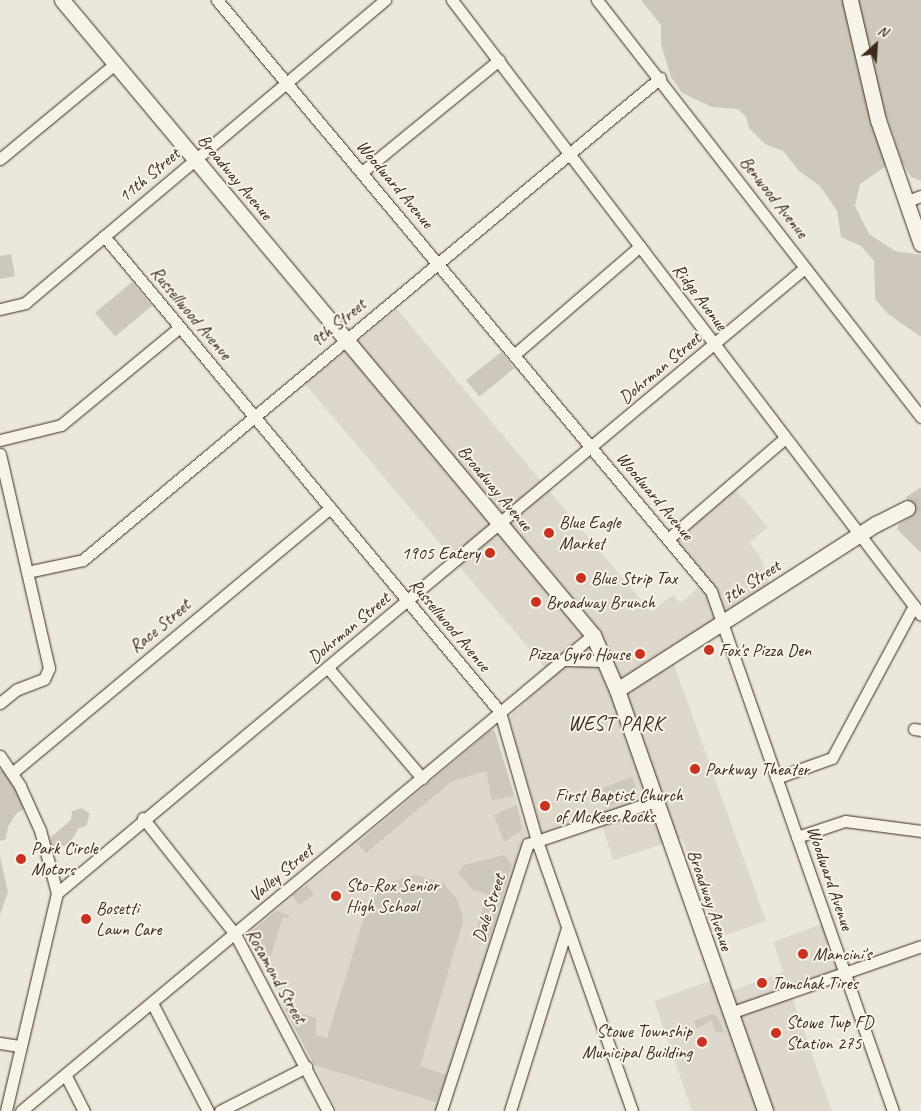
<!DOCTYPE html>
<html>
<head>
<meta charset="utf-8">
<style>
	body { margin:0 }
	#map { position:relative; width:921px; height:1111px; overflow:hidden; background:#ece7dc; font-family:Caveat,sans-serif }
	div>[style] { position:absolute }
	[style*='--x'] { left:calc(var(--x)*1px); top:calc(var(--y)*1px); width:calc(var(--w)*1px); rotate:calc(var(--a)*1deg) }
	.built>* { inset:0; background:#ddd7cc }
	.green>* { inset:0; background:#cec8bc; transform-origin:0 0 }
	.tertiary-tunnel>* { height:15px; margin-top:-7.5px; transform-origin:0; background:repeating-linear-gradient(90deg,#c9c1b6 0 15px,transparent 0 23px) }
	.roads { filter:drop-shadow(0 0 1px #3b2a1e) drop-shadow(0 0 1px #3b2a1e) }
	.minor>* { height:11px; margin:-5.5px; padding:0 5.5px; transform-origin:5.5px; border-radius:5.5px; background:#f7f3e8 }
	.tertiary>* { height:15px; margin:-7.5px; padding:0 7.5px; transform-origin:7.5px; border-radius:7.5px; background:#f7f3e8 }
	.dots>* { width:14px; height:14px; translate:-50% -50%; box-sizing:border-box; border:2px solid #f7f3e8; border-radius:50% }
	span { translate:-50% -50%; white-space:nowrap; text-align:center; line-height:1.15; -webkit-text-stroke:4px #f7f3e8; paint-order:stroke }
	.street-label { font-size:18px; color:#3b2a1e }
	.poi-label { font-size:18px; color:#3b2a1e }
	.left { translate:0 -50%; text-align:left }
	.right { translate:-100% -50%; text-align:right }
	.quarter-label { font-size:20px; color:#3b2a1e; letter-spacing:1px }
	.north { position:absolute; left:851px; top:20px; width:50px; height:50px; -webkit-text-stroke:4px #f7f3e8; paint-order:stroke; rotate:26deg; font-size:14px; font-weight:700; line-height:20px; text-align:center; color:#3b2a1e }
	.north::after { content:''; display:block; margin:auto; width:18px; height:22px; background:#3b2a1e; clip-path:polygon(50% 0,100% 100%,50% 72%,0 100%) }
</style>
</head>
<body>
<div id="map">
	<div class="built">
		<div style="clip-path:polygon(397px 309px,651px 612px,673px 595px,680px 603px,704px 583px,668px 539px,732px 485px,768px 527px,749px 543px,760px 556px,772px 590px,671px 656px,766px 921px,717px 938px,682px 838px,613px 860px,598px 813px,542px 833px,509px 717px,553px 677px,305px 384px)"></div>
		<div style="clip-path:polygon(494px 728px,528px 839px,440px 1111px,337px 1111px,248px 934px)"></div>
		<div style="clip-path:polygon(827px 922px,845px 972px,790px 991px,832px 1111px,692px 1111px,654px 1001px,718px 978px,724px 994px,783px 972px,773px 942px)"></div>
	</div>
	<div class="green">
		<div style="clip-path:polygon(641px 0,848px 0,886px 166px,860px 184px,855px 206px,869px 234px,895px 251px,921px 255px,921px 337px,887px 313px,875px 299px,874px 261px,861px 246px,841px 237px,837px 211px,820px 186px,799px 171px,783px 151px,765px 144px,749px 128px,746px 117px,738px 109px,712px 107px,682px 93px,671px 77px,661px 44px,661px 25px)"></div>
		<div style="clip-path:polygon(858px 0,921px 0,921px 181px,911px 177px,902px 162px,869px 65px)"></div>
		<div style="clip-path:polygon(11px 254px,15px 276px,0 279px,0 256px)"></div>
		<div style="left:132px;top:282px;width:31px;height:48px;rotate:50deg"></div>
		<div style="left:501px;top:352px;width:21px;height:45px;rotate:51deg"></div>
		<div style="clip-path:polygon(921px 487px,921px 553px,897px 529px,899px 524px,912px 516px,906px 497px)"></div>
		<div style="clip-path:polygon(491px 730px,495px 732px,514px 796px,492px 800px,486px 771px,452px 781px,366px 853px,358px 843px)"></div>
		<div style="clip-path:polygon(5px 767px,26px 807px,16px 814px,8px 827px,6px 839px,0 841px,0 771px)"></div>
		<div style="left:632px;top:777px;width:20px;height:32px;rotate:70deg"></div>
		<div style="clip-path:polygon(517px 805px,522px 830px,504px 842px,494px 815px)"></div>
		<div style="clip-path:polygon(82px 808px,90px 814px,86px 826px,79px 828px,68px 845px,53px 848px,50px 844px,51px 837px,71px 820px,72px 811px)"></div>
		<div style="clip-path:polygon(504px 855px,512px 864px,488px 942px,474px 938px,487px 894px,473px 890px,458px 873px,464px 865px)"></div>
		<div style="clip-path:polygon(0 856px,8px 892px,0 915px)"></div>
		<div style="clip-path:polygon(416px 875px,443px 883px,456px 898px,462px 913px,463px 922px,420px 1066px,447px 1075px,436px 1102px,314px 1065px,281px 1002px,288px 1001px,286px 1006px,290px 1010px,316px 1018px,316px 1035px,327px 1038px,365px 914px,368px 917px,373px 899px,390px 882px)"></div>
		<div style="left:307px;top:885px;width:12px;height:18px;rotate:55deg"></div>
		<div style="clip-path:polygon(276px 911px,289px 915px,288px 918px,283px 917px,269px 961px,261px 958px,248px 934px)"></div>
		<div style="clip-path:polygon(712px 1014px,718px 1017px,724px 1033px,715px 1032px,712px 1020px,697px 1029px,694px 1021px)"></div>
	</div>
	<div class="tertiary-tunnel">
		<div style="--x:907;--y:508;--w:15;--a:-20"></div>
	</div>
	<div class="roads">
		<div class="minor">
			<div style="--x:217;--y:0;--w:770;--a:50.11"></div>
			<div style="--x:711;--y:591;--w:551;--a:70.71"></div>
			<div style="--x:452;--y:0;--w:773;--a:52.67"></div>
			<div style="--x:597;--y:0;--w:528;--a:52.15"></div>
			<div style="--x:0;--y:159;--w:149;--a:-39.6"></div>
			<div style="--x:362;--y:172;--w:177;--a:-39.3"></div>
			<div style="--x:905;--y:202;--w:17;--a:-21"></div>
			<div style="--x:104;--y:236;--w:619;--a:50.24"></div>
			<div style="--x:500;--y:712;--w:134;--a:74"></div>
			<div style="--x:537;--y:841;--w:286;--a:70.6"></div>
			<div style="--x:0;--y:309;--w:26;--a:-13"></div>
			<div style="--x:25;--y:303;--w:471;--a:-40.1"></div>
			<div style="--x:515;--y:354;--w:165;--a:-40.8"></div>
			<div style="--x:0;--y:440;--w:63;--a:-13.8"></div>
			<div style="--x:61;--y:425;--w:154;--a:-39.5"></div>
			<div style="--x:0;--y:454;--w:220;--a:77.1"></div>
			<div style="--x:49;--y:668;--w:12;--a:114"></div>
			<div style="--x:44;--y:679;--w:30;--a:159"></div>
			<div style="--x:16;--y:690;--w:21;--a:141"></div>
			<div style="--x:668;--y:539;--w:155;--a:-40.8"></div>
			<div style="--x:27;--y:572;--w:57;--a:-12.1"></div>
			<div style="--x:83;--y:560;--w:752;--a:-39.87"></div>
			<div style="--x:563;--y:660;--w:42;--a:1.4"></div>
			<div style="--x:328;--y:668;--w:145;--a:49.5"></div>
			<div style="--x:914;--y:729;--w:7;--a:8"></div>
			<div style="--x:0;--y:756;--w:36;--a:56"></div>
			<div style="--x:20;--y:786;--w:48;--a:65.6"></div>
			<div style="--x:40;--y:830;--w:65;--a:74.9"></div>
			<div style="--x:57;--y:893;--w:224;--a:103.2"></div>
			<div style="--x:12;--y:773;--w:414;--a:-39.8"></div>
			<div style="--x:776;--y:778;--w:59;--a:-19.7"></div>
			<div style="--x:832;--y:758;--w:173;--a:-61.7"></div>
			<div style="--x:143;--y:818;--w:148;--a:51.6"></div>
			<div style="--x:235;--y:934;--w:200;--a:62.3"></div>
			<div style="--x:797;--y:837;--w:51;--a:-18.4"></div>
			<div style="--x:845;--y:821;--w:77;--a:7.5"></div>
			<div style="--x:57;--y:893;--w:970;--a:-39.9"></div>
			<div style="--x:152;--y:1003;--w:122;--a:62.6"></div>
			<div style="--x:730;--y:1013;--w:202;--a:-19.3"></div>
			<div style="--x:0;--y:1043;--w:19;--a:9"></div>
			<div style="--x:66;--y:1076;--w:39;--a:63"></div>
			<div style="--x:21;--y:1111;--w:744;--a:-39.77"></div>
			<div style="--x:220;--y:1111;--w:97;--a:-27.1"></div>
			<div style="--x:441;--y:1111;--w:281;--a:-72"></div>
			<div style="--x:528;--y:844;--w:134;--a:-18.7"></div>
			<div style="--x:510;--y:1111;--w:192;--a:-72.7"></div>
		</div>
		<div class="tertiary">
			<div style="--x:62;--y:0;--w:828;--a:50.1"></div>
			<div style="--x:593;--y:635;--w:60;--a:66.4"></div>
			<div style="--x:617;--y:690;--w:446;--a:70.6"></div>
			<div style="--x:850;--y:0;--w:123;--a:76.9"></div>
			<div style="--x:878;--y:120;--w:131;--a:70.9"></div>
			<div style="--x:617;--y:690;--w:308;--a:-32.7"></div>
			<div style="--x:876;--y:524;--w:35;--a:-27"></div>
		</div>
	</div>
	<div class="dots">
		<div style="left:549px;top:533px;background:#c8321e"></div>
		<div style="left:490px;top:553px;background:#c8321e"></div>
		<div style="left:581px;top:578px;background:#c8321e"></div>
		<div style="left:536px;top:602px;background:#c8321e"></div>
		<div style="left:709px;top:650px;background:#c8321e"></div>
		<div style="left:640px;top:654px;background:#c8321e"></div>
		<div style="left:695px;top:769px;background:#c8321e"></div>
		<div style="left:545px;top:806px;background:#c8321e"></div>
		<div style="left:21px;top:859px;background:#c8321e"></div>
		<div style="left:336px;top:896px;background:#c8321e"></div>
		<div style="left:86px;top:919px;background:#c8321e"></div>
		<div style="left:803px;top:954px;background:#c8321e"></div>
		<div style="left:762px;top:983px;background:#c8321e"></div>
		<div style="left:776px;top:1033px;background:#c8321e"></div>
		<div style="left:702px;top:1042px;background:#c8321e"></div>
	</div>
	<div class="street-label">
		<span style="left:149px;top:175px;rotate:-40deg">11th Street</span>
		<span style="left:235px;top:177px;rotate:50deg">Broadway Avenue</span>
		<span style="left:395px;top:184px;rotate:50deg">Woodward Avenue</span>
		<span style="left:774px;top:197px;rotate:52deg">Benwood Avenue</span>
		<span style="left:700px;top:297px;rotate:53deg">Ridge Avenue</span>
		<span style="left:191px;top:313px;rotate:50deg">Russellwood Avenue</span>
		<span style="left:338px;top:323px;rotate:-40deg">9th Street</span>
		<span style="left:660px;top:368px;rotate:-40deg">Dohrman Street</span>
		<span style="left:495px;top:488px;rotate:50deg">Broadway Avenue</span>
		<span style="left:655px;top:496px;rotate:50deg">Woodward Avenue</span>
		<span style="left:751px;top:582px;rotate:-33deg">7th Street</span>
		<span style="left:450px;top:625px;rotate:50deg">Russellwood Avenue</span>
		<span style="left:160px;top:626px;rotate:-40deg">Race Street</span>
		<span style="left:349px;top:628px;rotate:-40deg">Dohrman Street</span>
		<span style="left:281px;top:873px;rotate:-40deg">Valley Street</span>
		<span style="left:830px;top:878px;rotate:71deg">Woodward Avenue</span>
		<span style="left:710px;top:900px;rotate:71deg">Broadway Avenue</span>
		<span style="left:489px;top:908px;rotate:-72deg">Dale Street</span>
		<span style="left:276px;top:976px;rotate:61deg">Rosamond Street</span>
	</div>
	<div class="poi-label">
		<span class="left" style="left:559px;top:533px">Blue Eagle<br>Market</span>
		<span class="right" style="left:480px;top:553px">1905 Eatery</span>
		<span class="left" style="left:591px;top:578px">Blue Strip Tax</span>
		<span class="left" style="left:546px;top:602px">Broadway Brunch</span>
		<span class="left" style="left:719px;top:650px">Fox's Pizza Den</span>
		<span class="right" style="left:630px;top:654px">Pizza Gyro House</span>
		<span class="left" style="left:705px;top:769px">Parkway Theater</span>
		<span class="left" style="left:555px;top:806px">First Baptist Church<br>of McKees Rocks</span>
		<span class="left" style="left:31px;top:859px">Park Circle<br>Motors</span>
		<span class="left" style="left:346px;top:896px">Sto-Rox Senior<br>High School</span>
		<span class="left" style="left:96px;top:919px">Bosetti<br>Lawn Care</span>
		<span class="left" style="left:813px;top:954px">Mancini's</span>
		<span class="left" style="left:772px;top:983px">Tomchak Tires</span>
		<span class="left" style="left:786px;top:1033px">Stowe Twp FD<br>Station 275</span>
		<span class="right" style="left:692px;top:1042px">Stowe Township<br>Municipal Building</span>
	</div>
	<div class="quarter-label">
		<span style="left:616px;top:723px">WEST PARK</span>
	</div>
	<div class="north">N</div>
</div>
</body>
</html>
